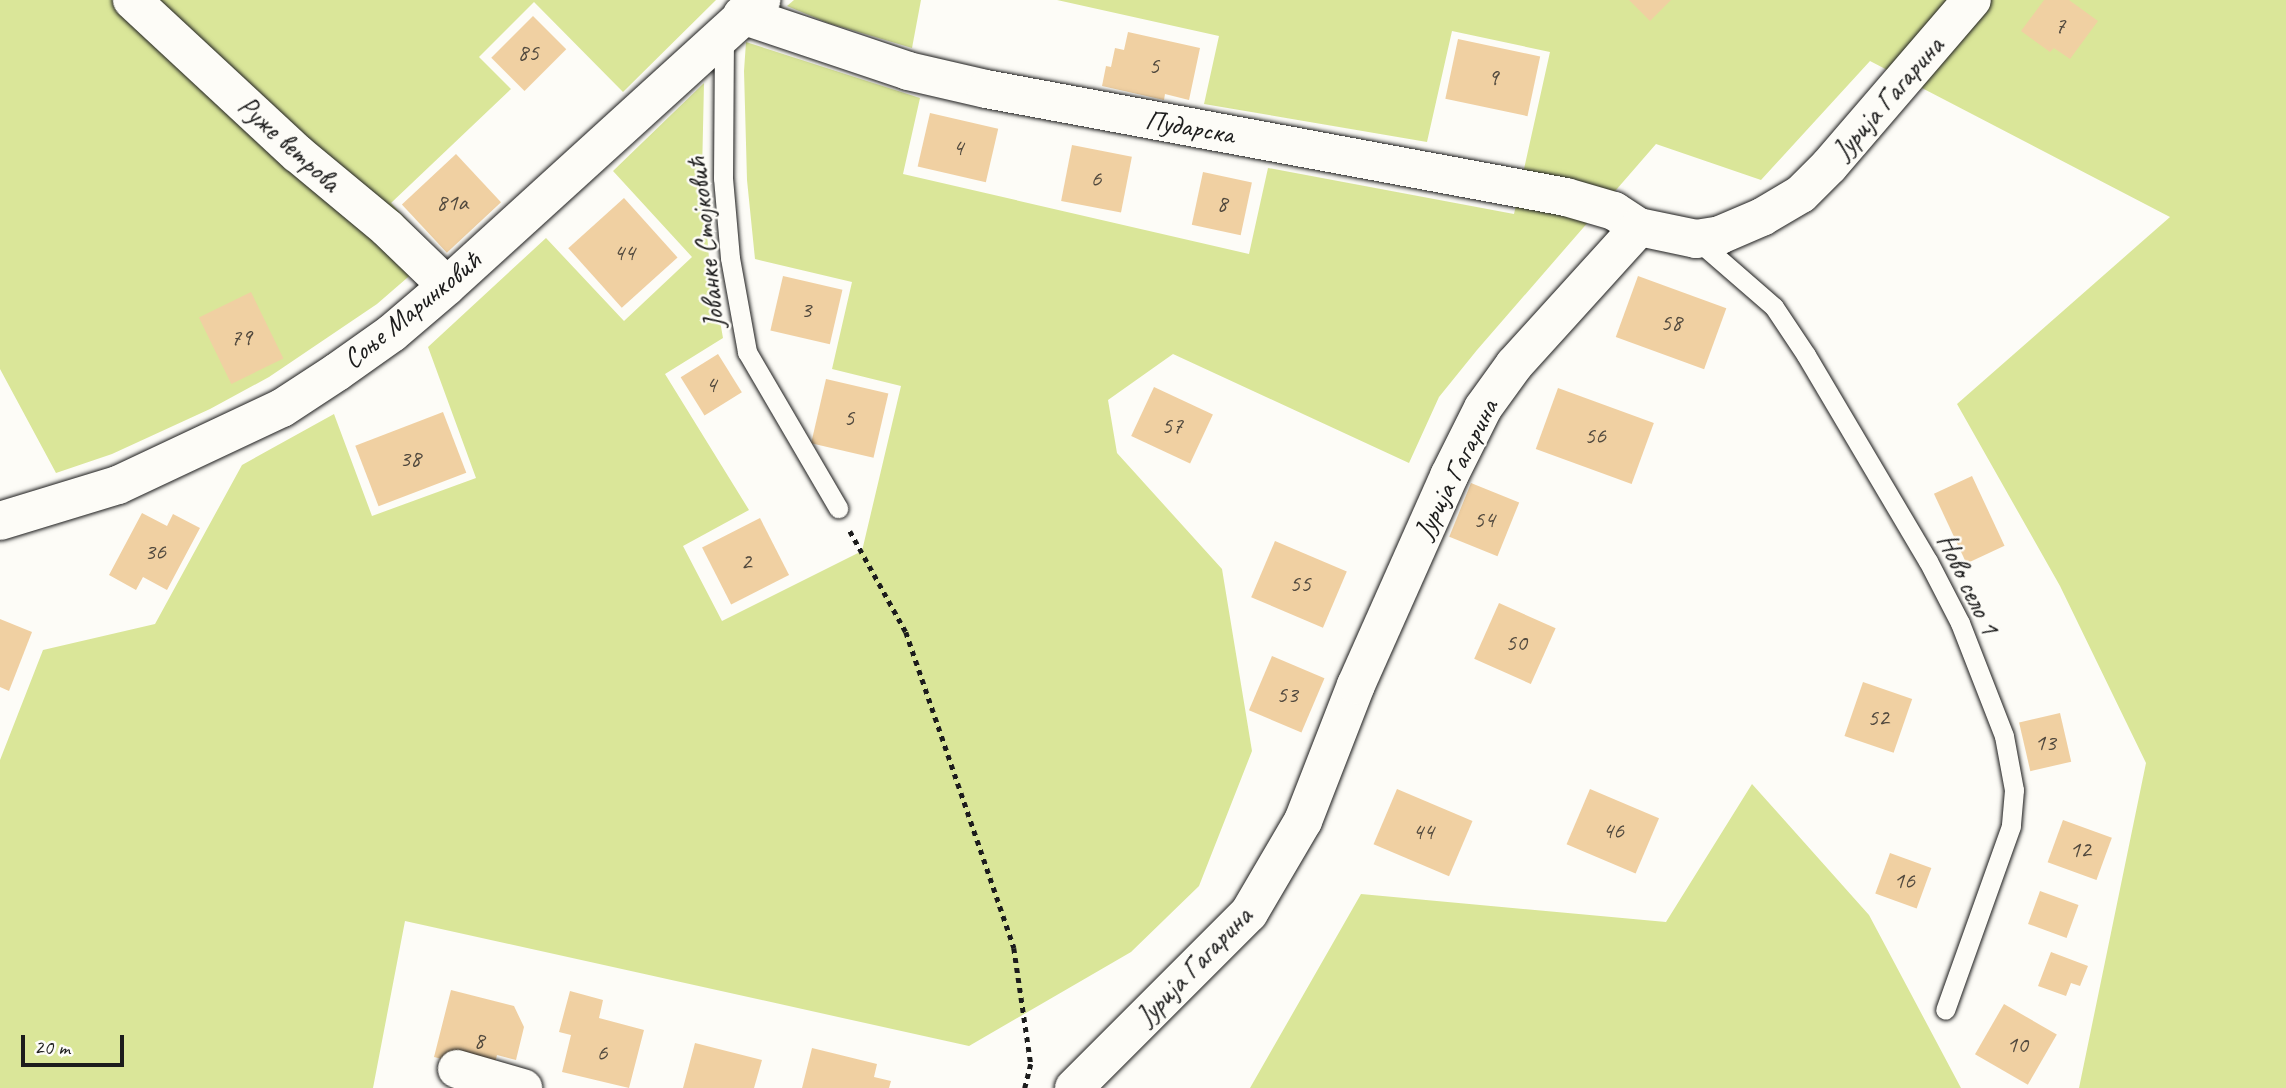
<!DOCTYPE html>
<html>
<head>
<meta charset="utf-8">
<style>
	body { margin:0 }
	#map { position:relative; width:2286px; height:1088px; overflow:hidden; background:#fdfcf7; font-family:Caveat,sans-serif }
	div>[style] { position:absolute }
	[style*='--x'] { left:calc(var(--x)*1px); top:calc(var(--y)*1px); width:calc(var(--w)*1px); rotate:calc(var(--a)*1deg) }
	.green>* { inset:0; background:#dae699 }
	.building>* { inset:0; background:#f0d0a2; transform-origin:0 0 }
	.path>* { height:4.5px; margin-top:-2.25px; transform-origin:0; background:repeating-linear-gradient(90deg,#1c1c1c 0 5px,transparent 0 10px) }
	.roads { filter:drop-shadow(0 0 2px #1c1c1c) drop-shadow(0 0 2px #1c1c1c) }
	.lane>* { height:19px; margin:-9.5px; padding:0 9.5px; transform-origin:9.5px; border-radius:9.5px; background:#fdfcf7 }
	.street>* { height:38px; margin:-19px; padding:0 19px; transform-origin:19px; border-radius:19px; background:#fdfcf7 }
	span { translate:-50% -50%; white-space:nowrap; text-align:center; line-height:1.15; -webkit-text-stroke:5px #fdfcf7; paint-order:stroke }
	.number-label { font-size:24px; color:#51493e }
	.number-label span { -webkit-text-stroke-width:0 }
	.street-label { font-size:28px; color:#1c1c1c }
	.scale { position:absolute; left:21px; top:1035px; width:103px; height:32px; box-sizing:border-box; border:4px solid #1c1c1c; border-top:0; padding-left:9px; font-size:21px; line-height:24px; white-space:nowrap; color:#1c1c1c; -webkit-text-stroke:5px #fdfcf7; paint-order:stroke }
</style>
</head>
<body>
<div id="map">
	<div class="green">
		<div style="clip-path:polygon(0 0,716px 0,623px 92px,534px 2px,479px 57px,511px 89px,391px 203px,437px 252px,377px 304px,269px 377px,210px 409px,112px 454px,56px 473px,0 369px)"></div>
		<div style="clip-path:polygon(794px 0,921px 0,912px 48px,828px 23px,787px 6px)"></div>
		<div style="clip-path:polygon(1057px 0,2286px 0,2286px 1088px,2079px 1088px,2146px 763px,2060px 586px,1957px 404px,2170px 217px,1870px 61px,1761px 180px,1656px 144px,1477px 350px,1439px 397px,1409px 463px,1173px 354px,1108px 400px,1117px 453px,1222px 569px,1252px 751px,1199px 886px,1131px 952px,969px 1046px,405px 921px,373px 1088px,0 1088px,0 760px,43px 650px,155px 624px,242px 465px,334px 414px,372px 516px,476px 478px,428px 347px,546px 238px,624px 321px,692px 257px,613px 171px,704px 83px,702px 174px,709px 258px,723px 338px,665px 374px,749px 510px,683px 546px,722px 621px,862px 551px,901px 386px,832px 369px,852px 282px,755px 259px,747px 180px,744px 71px,746px 42px,920px 98px,903px 174px,1249px 254px,1268px 168px,1514px 214px,1550px 52px,1452px 31px,1427px 142px,1204px 104px,1219px 36px)"></div>
		<div style="clip-path:polygon(1752px 784px,1869px 915px,1961px 1088px,1250px 1088px,1361px 894px,1666px 922px)"></div>
	</div>
	<div class="building">
		<div style="clip-path:polygon(1629px 0,1671px 0,1650px 21px)"></div>
		<div style="clip-path:polygon(2044px 0,2069px 0,2098px 21px,2070px 59px,2054px 48px,2050px 52px,2021px 31px)"></div>
		<div style="left:533px;top:16px;width:47px;height:59px;rotate:45deg"></div>
		<div style="clip-path:polygon(1128px 32px,1200px 48px,1189px 100px,1165px 94px,1164px 100px,1102px 86px,1106px 66px,1111px 67px,1115px 48px,1124px 50px)"></div>
		<div style="left:1458px;top:39px;width:84px;height:61px;rotate:12deg"></div>
		<div style="left:930px;top:113px;width:70px;height:55px;rotate:13deg"></div>
		<div style="left:1072px;top:145px;width:61px;height:57px;rotate:11deg"></div>
		<div style="left:456px;top:154px;width:66px;height:74px;rotate:47deg"></div>
		<div style="left:1203px;top:172px;width:50px;height:54px;rotate:12deg"></div>
		<div style="left:624px;top:198px;width:80px;height:75px;rotate:48deg"></div>
		<div style="left:783px;top:276px;width:61px;height:56px;rotate:13deg"></div>
		<div style="left:1638px;top:276px;width:94px;height:65px;rotate:20deg"></div>
		<div style="left:251px;top:292px;width:74px;height:58px;rotate:64deg"></div>
		<div style="left:718px;top:354px;width:45px;height:44px;rotate:58deg"></div>
		<div style="left:826px;top:379px;width:64px;height:66px;rotate:13deg"></div>
		<div style="left:1154px;top:387px;width:65px;height:54px;rotate:25deg"></div>
		<div style="left:1558px;top:388px;width:102px;height:65px;rotate:20deg"></div>
		<div style="left:443px;top:412px;width:65px;height:94px;rotate:69deg"></div>
		<div style="left:1972px;top:476px;width:77px;height:42px;rotate:65deg"></div>
		<div style="left:1471px;top:483px;width:52px;height:58px;rotate:22deg"></div>
		<div style="clip-path:polygon(142px 513px,167px 526px,173px 514px,200px 528px,167px 590px,143px 577px,136px 590px,109px 575px)"></div>
		<div style="left:760px;top:518px;width:64px;height:65px;rotate:63deg"></div>
		<div style="left:1275px;top:541px;width:78px;height:61px;rotate:23deg"></div>
		<div style="left:1499px;top:603px;width:62px;height:61px;rotate:24deg"></div>
		<div style="clip-path:polygon(0 619px,32px 632px,9px 691px,0 687px)"></div>
		<div style="left:1272px;top:656px;width:57px;height:59px;rotate:23deg"></div>
		<div style="left:1863px;top:682px;width:52px;height:57px;rotate:19deg"></div>
		<div style="left:2060px;top:713px;width:50px;height:42px;rotate:77deg"></div>
		<div style="left:1397px;top:789px;width:82px;height:60px;rotate:23deg"></div>
		<div style="left:1590px;top:789px;width:75px;height:60px;rotate:23deg"></div>
		<div style="left:2063px;top:820px;width:52px;height:45px;rotate:20deg"></div>
		<div style="left:1890px;top:853px;width:44px;height:43px;rotate:20deg"></div>
		<div style="left:2040px;top:891px;width:41px;height:35px;rotate:20deg"></div>
		<div style="clip-path:polygon(2051px 952px,2088px 966px,2080px 986px,2071px 983px,2066px 996px,2038px 986px)"></div>
		<div style="clip-path:polygon(451px 990px,514px 1006px,524px 1027px,516px 1060px,497px 1055px,493px 1072px,434px 1057px)"></div>
		<div style="clip-path:polygon(570px 991px,603px 1000px,599px 1018px,644px 1030px,629px 1088px,562px 1072px,571px 1035px,559px 1032px)"></div>
		<div style="left:2004px;top:1004px;width:61px;height:58px;rotate:30deg"></div>
		<div style="clip-path:polygon(695px 1043px,762px 1060px,754px 1088px,683px 1088px)"></div>
		<div style="clip-path:polygon(812px 1048px,877px 1064px,874px 1077px,891px 1081px,889px 1088px,802px 1088px)"></div>
	</div>
	<div class="path">
		<div style="--x:850;--y:531;--w:115;--a:61"></div>
		<div style="--x:906;--y:632;--w:334;--a:71.1"></div>
		<div style="--x:1014;--y:948;--w:117;--a:81.7"></div>
		<div style="--x:1031;--y:1064;--w:25;--a:104"></div>
	</div>
	<div class="roads">
		<div class="lane">
			<div style="--x:724;--y:36;--w:142;--a:90.4"></div>
			<div style="--x:723;--y:178;--w:80;--a:85"></div>
			<div style="--x:730;--y:258;--w:96;--a:79.7"></div>
			<div style="--x:747;--y:352;--w:181;--a:59.7"></div>
			<div style="--x:1697;--y:240;--w:102;--a:41"></div>
			<div style="--x:1774;--y:307;--w:58;--a:56.3"></div>
			<div style="--x:1806;--y:355;--w:239;--a:59.4"></div>
			<div style="--x:1928;--y:561;--w:70;--a:62.7"></div>
			<div style="--x:1960;--y:623;--w:121;--a:68.7"></div>
			<div style="--x:2004;--y:736;--w:55;--a:79.5"></div>
			<div style="--x:2014;--y:790;--w:36;--a:95"></div>
			<div style="--x:2011;--y:826;--w:195;--a:109.7"></div>
		</div>
		<div class="street">
			<div style="--x:132;--y:0;--w:226;--a:42.9"></div>
			<div style="--x:298;--y:154;--w:116;--a:39.7"></div>
			<div style="--x:387;--y:228;--w:83;--a:44"></div>
			<div style="--x:742;--y:15;--w:175;--a:18.6"></div>
			<div style="--x:908;--y:71;--w:80;--a:13"></div>
			<div style="--x:986;--y:89;--w:590;--a:10.55"></div>
			<div style="--x:1566;--y:197;--w:50;--a:16.3"></div>
			<div style="--x:1614;--y:211;--w:30;--a:33"></div>
			<div style="--x:0;--y:521;--w:123;--a:-17"></div>
			<div style="--x:118;--y:485;--w:181;--a:-25.2"></div>
			<div style="--x:282;--y:408;--w:66;--a:-33.2"></div>
			<div style="--x:337;--y:372;--w:67;--a:-35.3"></div>
			<div style="--x:392;--y:333;--w:72;--a:-40.5"></div>
			<div style="--x:447;--y:286;--w:425;--a:-42.3"></div>
			<div style="--x:457;--y:1069;--w:69;--a:16.1"></div>
			<div style="--x:1074;--y:1088;--w:247;--a:-45"></div>
			<div style="--x:1249;--y:913;--w:107;--a:-59.6"></div>
			<div style="--x:1303;--y:821;--w:146;--a:-68.7"></div>
			<div style="--x:1356;--y:685;--w:229;--a:-66"></div>
			<div style="--x:1449;--y:476;--w:76;--a:-63.4"></div>
			<div style="--x:1483;--y:408;--w:53;--a:-54.2"></div>
			<div style="--x:1514;--y:365;--w:186;--a:-47.8"></div>
			<div style="--x:1639;--y:227;--w:58;--a:11.9"></div>
			<div style="--x:1696;--y:239;--w:24;--a:-9"></div>
			<div style="--x:1720;--y:235;--w:46;--a:-23.2"></div>
			<div style="--x:1762;--y:217;--w:45;--a:-30.5"></div>
			<div style="--x:1801;--y:194;--w:40;--a:-45"></div>
			<div style="--x:1829;--y:166;--w:219;--a:-49.3"></div>
		</div>
	</div>
	<div class="number-label">
		<span style="left:2060px;top:26px">7</span>
		<span style="left:528px;top:53px">85</span>
		<span style="left:1154px;top:66px">5</span>
		<span style="left:1493px;top:78px">9</span>
		<span style="left:958px;top:148px">4</span>
		<span style="left:1096px;top:179px">6</span>
		<span style="left:452px;top:203px">81a</span>
		<span style="left:1222px;top:204px">8</span>
		<span style="left:624px;top:253px">44</span>
		<span style="left:806px;top:310px">3</span>
		<span style="left:1671px;top:323px">58</span>
		<span style="left:241px;top:338px">79</span>
		<span style="left:711px;top:385px">4</span>
		<span style="left:849px;top:418px">5</span>
		<span style="left:1172px;top:426px">57</span>
		<span style="left:1595px;top:436px">56</span>
		<span style="left:410px;top:459px">38</span>
		<span style="left:1484px;top:520px">54</span>
		<span style="left:155px;top:552px">36</span>
		<span style="left:746px;top:562px">2</span>
		<span style="left:1300px;top:584px">55</span>
		<span style="left:1516px;top:643px">50</span>
		<span style="left:1287px;top:695px">53</span>
		<span style="left:1878px;top:718px">52</span>
		<span style="left:2045px;top:743px">13</span>
		<span style="left:1613px;top:831px">46</span>
		<span style="left:1423px;top:832px">44</span>
		<span style="left:2080px;top:850px">12</span>
		<span style="left:1904px;top:881px">16</span>
		<span style="left:479px;top:1041px">8</span>
		<span style="left:2017px;top:1045px">10</span>
		<span style="left:602px;top:1053px">6</span>
	</div>
	<div class="street-label">
		<span style="left:1888px;top:98px;rotate:-49deg">Јурија Гагарина</span>
		<span style="left:1190px;top:127px;rotate:10deg">Пударска</span>
		<span style="left:289px;top:144px;rotate:42deg">Руже ветрова</span>
		<span style="left:706px;top:243px;rotate:-96deg">Јованке Стојковић</span>
		<span style="left:412px;top:310px;rotate:-39deg">Соње Маринковић</span>
		<span style="left:1456px;top:469px;rotate:-63deg">Јурија Гагарина</span>
		<span style="left:1968px;top:584px;rotate:64deg">Ново село 1</span>
		<span style="left:1194px;top:966px;rotate:-46deg">Јурија Гагарина</span>
	</div>
	<div class="scale">20 m</div>
</div>
</body>
</html>
